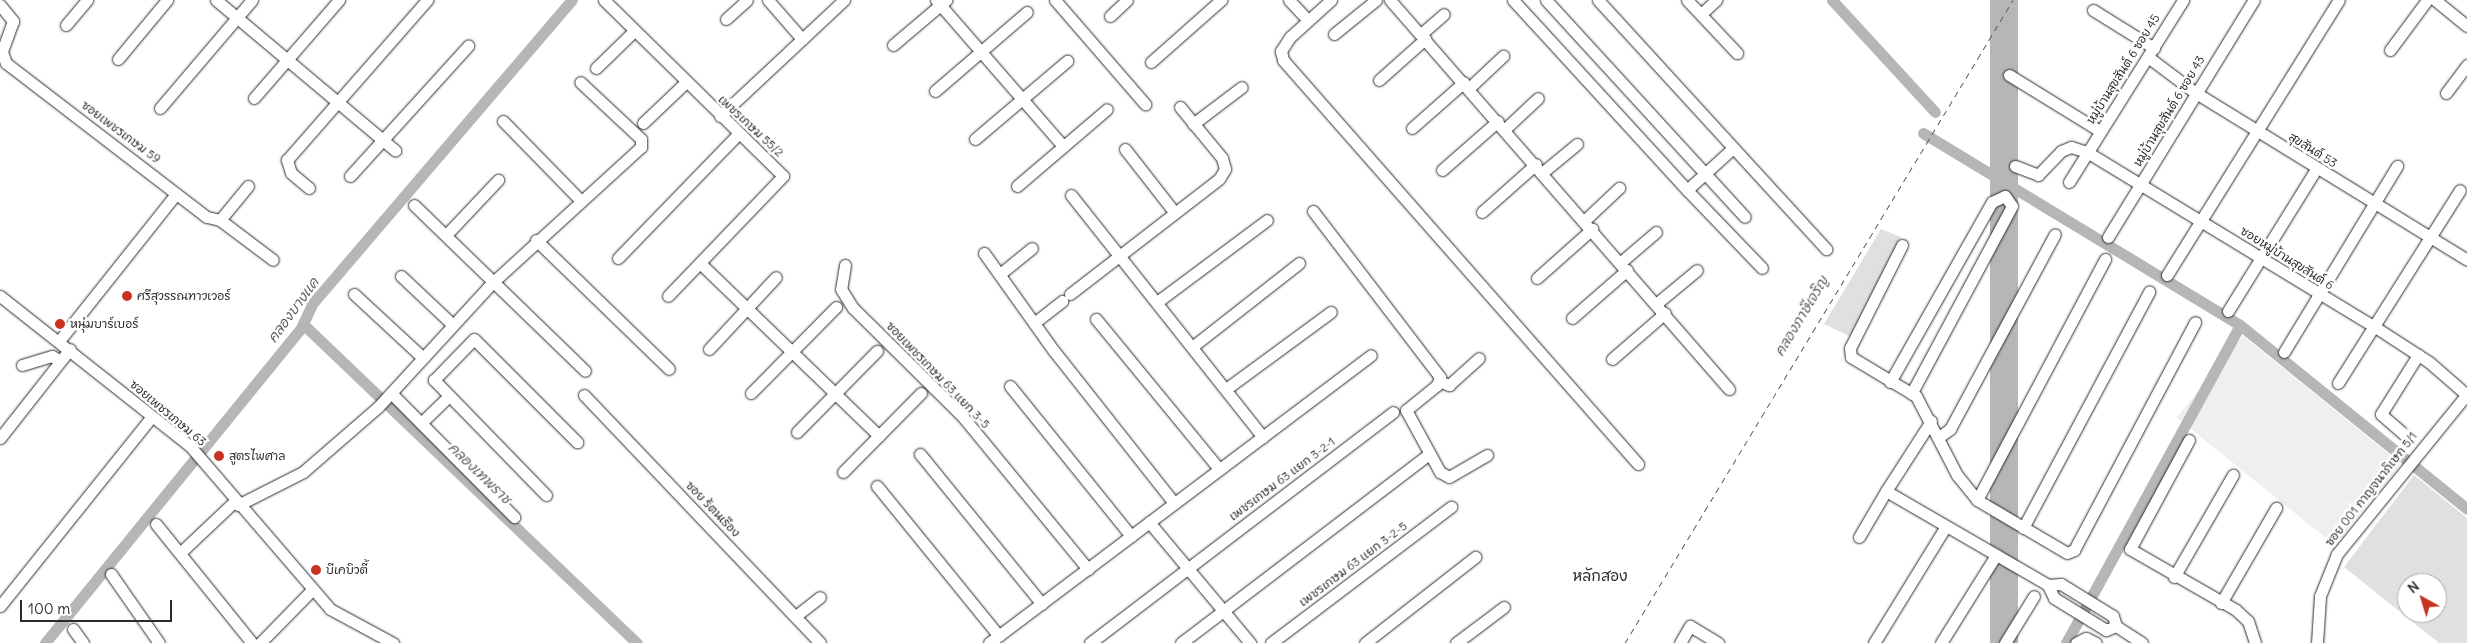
<!DOCTYPE html>
<html>
<head>
<meta charset="utf-8">
<style>
	body { margin:0 }
	#map { position:relative; width:2467px; height:643px; overflow:hidden; background:#fff; font-family:Delius,"Playpen Sans Thai",sans-serif }
	div>[style] { position:absolute }
	[style*='--x'] { left:calc(var(--x)*1px); top:calc(var(--y)*1px); width:calc(var(--w)*1px); rotate:calc(var(--a)*1deg) }
	.built>* { inset:0; background:#efefef; transform-origin:0 0 }
	.green>* { inset:0; background:#e0e0e0 }
	.water>* { inset:0; background:#b6b6b6; transform-origin:0 0 }
	.canal>* { height:11px; margin:-5.5px; padding:0 5.5px; transform-origin:5.5px; border-radius:5.5px; background:#b6b6b6 }
	.ferry>* { height:1px; margin-top:-0.5px; transform-origin:0; background:repeating-linear-gradient(90deg,#5c5c5c 0 6px,transparent 0 11px) }
	.roads { filter:drop-shadow(0 0 1px #2b2b2b) drop-shadow(0 0 1px #2b2b2b) }
	.minor>* { height:11px; margin:-5.5px; padding:0 5.5px; transform-origin:5.5px; border-radius:5.5px; background:#fff }
	.dots>* { width:14px; height:14px; translate:-50% -50%; box-sizing:border-box; border:2px solid #fff; border-radius:50% }
	span { translate:-50% -50%; white-space:nowrap; text-align:center; line-height:1.15; -webkit-text-stroke:5px #fff; paint-order:stroke }
	.street-label { font-size:12px; color:#2b2b2b }
	.poi-label { font-size:12px; color:#2b2b2b }
	.left { translate:0 -50%; text-align:left }
	.water-label { font-size:14px; color:#5c5c5c; font-style:italic }
	.quarter-label { font-size:15px; color:#2b2b2b }
	.north { position:absolute; left:2397px; top:573px; width:50px; height:50px; box-sizing:border-box; background:#fff; border:1px solid #aaa; border-radius:50%; rotate:321deg; font-size:14px; font-weight:700; line-height:20px; text-align:center; color:#2b2b2b }
	.north::after { content:''; display:block; margin:auto; width:18px; height:22px; background:#c8321e; clip-path:polygon(50% 0,100% 100%,50% 72%,0 100%) }
	.scale { position:absolute; left:20px; top:600px; width:152px; height:22px; box-sizing:border-box; border:2px solid #2b2b2b; border-top:0; padding-left:6px; font-size:15px; line-height:18px; white-space:nowrap; color:#2b2b2b; -webkit-text-stroke:4px #fff; paint-order:stroke }
</style>
</head>
<body>
<div id="map">
	<div class="built">
		<div style="left:2243px;top:336px;width:203px;height:105px;rotate:39deg"></div>
	</div>
	<div class="green">
		<div style="clip-path:polygon(1881px 229px,1901px 237px,1851px 337px,1824px 324px)"></div>
		<div style="clip-path:polygon(evenodd,2414px 475px,2467px 518px,2467px 643px,2439px 643px,2344px 567px,2414px 475px,2407px 583px,2437px 583px,2437px 613px,2407px 613px,2407px 583px)"></div>
	</div>
	<div class="water">
		<div style="left:1990px;top:0;width:28px;height:750px"></div>
	</div>
	<div class="canal">
		<div style="--x:1832;--y:0;--w:152;--a:47.4"></div>
		<div style="--x:1923;--y:133;--w:371;--a:31.2"></div>
		<div style="--x:2240;--y:325;--w:292;--a:39"></div>
		<div style="--x:303;--y:324;--w:462;--a:43.7"></div>
		<div style="--x:45;--y:643;--w:406;--a:-50.9"></div>
		<div style="--x:301;--y:328;--w:26;--a:-65"></div>
		<div style="--x:312;--y:304;--w:400;--a:-49.5"></div>
		<div style="--x:2066;--y:643;--w:362;--a:-61.3"></div>
	</div>
	<div class="ferry">
		<div style="--x:1625;--y:643;--w:751;--a:-58.89"></div>
	</div>
	<div class="roads">
		<div class="minor">
			<div style="--x:216;--y:0;--w:234;--a:40"></div>
			<div style="--x:604;--y:0;--w:251;--a:44.5"></div>
			<div style="--x:783;--y:176;--w:166;--a:133.8"></div>
			<div style="--x:768;--y:0;--w:52;--a:48.9"></div>
			<div style="--x:936;--y:0;--w:194;--a:49"></div>
			<div style="--x:1055;--y:0;--w:138;--a:49.1"></div>
			<div style="--x:1289;--y:0;--w:23;--a:47"></div>
			<div style="--x:1331;--y:0;--w:55;--a:137.9"></div>
			<div style="--x:1290;--y:37;--w:17;--a:123"></div>
			<div style="--x:1281;--y:51;--w:9;--a:77"></div>
			<div style="--x:1283;--y:60;--w:538;--a:48.69"></div>
			<div style="--x:1390;--y:0;--w:516;--a:48.93"></div>
			<div style="--x:1513;--y:0;--w:258;--a:47.5"></div>
			<div style="--x:1546;--y:0;--w:294;--a:47.5"></div>
			<div style="--x:1598;--y:0;--w:338;--a:47.5"></div>
			<div style="--x:1687;--y:0;--w:73;--a:46.7"></div>
			<div style="--x:2435;--y:0;--w:41;--a:39.1"></div>
			<div style="--x:0;--y:5;--w:21;--a:51"></div>
			<div style="--x:13;--y:21;--w:33;--a:110"></div>
			<div style="--x:2;--y:52;--w:12;--a:70"></div>
			<div style="--x:6;--y:63;--w:253;--a:37.5"></div>
			<div style="--x:207;--y:217;--w:13;--a:13"></div>
			<div style="--x:220;--y:220;--w:66;--a:37"></div>
			<div style="--x:2093;--y:10;--w:72;--a:31.9"></div>
			<div style="--x:1701;--y:14;--w:21;--a:-43"></div>
			<div style="--x:1110;--y:16;--w:23;--a:-43"></div>
			<div style="--x:726;--y:19;--w:28;--a:-42"></div>
			<div style="--x:66;--y:25;--w:33;--a:-50"></div>
			<div style="--x:1334;--y:34;--w:54;--a:-39"></div>
			<div style="--x:1421;--y:34;--w:30;--a:-41"></div>
			<div style="--x:893;--y:45;--w:70;--a:-40.3"></div>
			<div style="--x:2390;--y:50;--w:62;--a:-53.5"></div>
			<div style="--x:2148;--y:57;--w:60;--a:36.9"></div>
			<div style="--x:2196;--y:93;--w:318;--a:31.6"></div>
			<div style="--x:118;--y:59;--w:77;--a:-50.3"></div>
			<div style="--x:1151;--y:62;--w:94;--a:-41.5"></div>
			<div style="--x:596;--y:68;--w:52;--a:-44.2"></div>
			<div style="--x:2009;--y:75;--w:107;--a:31.6"></div>
			<div style="--x:1379;--y:80;--w:62;--a:-41.7"></div>
			<div style="--x:1469;--y:88;--w:47;--a:-43.3"></div>
			<div style="--x:935;--y:91;--w:121;--a:-40.7"></div>
			<div style="--x:2446;--y:93;--w:35;--a:-53"></div>
			<div style="--x:254;--y:98;--w:130;--a:-49.1"></div>
			<div style="--x:160;--y:108;--w:142;--a:-49.6"></div>
			<div style="--x:720;--y:116;--w:170;--a:-43.1"></div>
			<div style="--x:503;--y:121;--w:109;--a:45.7"></div>
			<div style="--x:643;--y:123;--w:58;--a:-43.6"></div>
			<div style="--x:1193;--y:124;--w:61;--a:-37.1"></div>
			<div style="--x:1412;--y:128;--w:69;--a:-41.5"></div>
			<div style="--x:1505;--y:129;--w:45;--a:-43.2"></div>
			<div style="--x:975;--y:139;--w:121;--a:-40.3"></div>
			<div style="--x:1733;--y:148;--w:62;--a:137.6"></div>
			<div style="--x:1687;--y:190;--w:108;--a:46.1"></div>
			<div style="--x:1125;--y:149;--w:81;--a:52"></div>
			<div style="--x:2015;--y:166;--w:25;--a:21"></div>
			<div style="--x:2038;--y:175;--w:33;--a:-46"></div>
			<div style="--x:2061;--y:151;--w:11;--a:-22"></div>
			<div style="--x:2071;--y:147;--w:17;--a:17"></div>
			<div style="--x:2087;--y:152;--w:337;--a:31.3"></div>
			<div style="--x:2375;--y:327;--w:64;--a:32.9"></div>
			<div style="--x:2429;--y:362;--w:50;--a:41"></div>
			<div style="--x:1442;--y:170;--w:74;--a:-41.2"></div>
			<div style="--x:1543;--y:172;--w:44;--a:-39.5"></div>
			<div style="--x:350;--y:176;--w:176;--a:-47.8"></div>
			<div style="--x:2069;--y:182;--w:215;--a:-57.9"></div>
			<div style="--x:1017;--y:186;--w:118;--a:-40.5"></div>
			<div style="--x:309;--y:188;--w:23;--a:-140"></div>
			<div style="--x:291;--y:173;--w:14;--a:-107"></div>
			<div style="--x:287;--y:160;--w:213;--a:-48.8"></div>
			<div style="--x:1071;--y:195;--w:309;--a:51.6"></div>
			<div style="--x:414;--y:205;--w:238;--a:44.1"></div>
			<div style="--x:1313;--y:211;--w:209;--a:52.6"></div>
			<div style="--x:1440;--y:377;--w:9;--a:111"></div>
			<div style="--x:1437;--y:385;--w:40;--a:141"></div>
			<div style="--x:1406;--y:410;--w:71;--a:61.3"></div>
			<div style="--x:1440;--y:472;--w:10;--a:29"></div>
			<div style="--x:1449;--y:477;--w:44;--a:-30.1"></div>
			<div style="--x:1482;--y:212;--w:72;--a:-41.6"></div>
			<div style="--x:220;--y:220;--w:44;--a:-50.5"></div>
			<div style="--x:1585;--y:220;--w:47;--a:-43.3"></div>
			<div style="--x:446;--y:235;--w:76;--a:-46.6"></div>
			<div style="--x:2108;--y:237;--w:278;--a:-58.4"></div>
			<div style="--x:536;--y:240;--w:185;--a:44.1"></div>
			<div style="--x:1902;--y:245;--w:115;--a:116.8"></div>
			<div style="--x:1850;--y:348;--w:9;--a:84"></div>
			<div style="--x:1851;--y:357;--w:76;--a:31"></div>
			<div style="--x:1916;--y:396;--w:89;--a:62.6"></div>
			<div style="--x:1957;--y:475;--w:32;--a:51"></div>
			<div style="--x:1977;--y:500;--w:104;--a:30.5"></div>
			<div style="--x:2067;--y:553;--w:8;--a:-23"></div>
			<div style="--x:2074;--y:550;--w:258;--a:-62"></div>
			<div style="--x:984;--y:253;--w:120;--a:54.5"></div>
			<div style="--x:1054;--y:351;--w:194;--a:51.7"></div>
			<div style="--x:618;--y:258;--w:173;--a:-45.9"></div>
			<div style="--x:1621;--y:262;--w:46;--a:-40.6"></div>
			<div style="--x:702;--y:265;--w:246;--a:44"></div>
			<div style="--x:845;--y:265;--w:24;--a:99"></div>
			<div style="--x:841;--y:289;--w:22;--a:58"></div>
			<div style="--x:853;--y:308;--w:155;--a:44.7"></div>
			<div style="--x:963;--y:417;--w:197;--a:50.6"></div>
			<div style="--x:1000;--y:274;--w:41;--a:-39.1"></div>
			<div style="--x:2167;--y:275;--w:324;--a:-58"></div>
			<div style="--x:401;--y:276;--w:71;--a:43.3"></div>
			<div style="--x:1537;--y:278;--w:74;--a:-41.7"></div>
			<div style="--x:354;--y:294;--w:94;--a:42.8"></div>
			<div style="--x:1070;--y:294;--w:188;--a:-37.7"></div>
			<div style="--x:1219;--y:179;--w:12;--a:-59"></div>
			<div style="--x:1225;--y:169;--w:11;--a:-105"></div>
			<div style="--x:1222;--y:158;--w:66;--a:-129.5"></div>
			<div style="--x:0;--y:296;--w:242;--a:38.3"></div>
			<div style="--x:190;--y:446;--w:215;--a:49.3"></div>
			<div style="--x:330;--y:609;--w:72;--a:28.4"></div>
			<div style="--x:1157;--y:302;--w:137;--a:-36.7"></div>
			<div style="--x:1656;--y:304;--w:53;--a:-39.7"></div>
			<div style="--x:2228;--y:311;--w:167;--a:-58.2"></div>
			<div style="--x:1572;--y:318;--w:73;--a:-41.1"></div>
			<div style="--x:1096;--y:319;--w:194;--a:50.6"></div>
			<div style="--x:1034;--y:323;--w:36;--a:-38"></div>
			<div style="--x:59;--y:341;--w:188;--a:-51.5"></div>
			<div style="--x:1192;--y:347;--w:136;--a:-38.1"></div>
			<div style="--x:709;--y:349;--w:98;--a:-47.1"></div>
			<div style="--x:2284;--y:352;--w:218;--a:-58.7"></div>
			<div style="--x:1612;--y:359;--w:70;--a:-41"></div>
			<div style="--x:22;--y:365;--w:31;--a:-17"></div>
			<div style="--x:52;--y:356;--w:9;--a:32"></div>
			<div style="--x:1441;--y:382;--w:9;--a:21"></div>
			<div style="--x:1449;--y:385;--w:40;--a:-42"></div>
			<div style="--x:1890;--y:382;--w:207;--a:-60.5"></div>
			<div style="--x:1992;--y:202;--w:14;--a:-25"></div>
			<div style="--x:2005;--y:196;--w:12;--a:55"></div>
			<div style="--x:2012;--y:206;--w:213;--a:118.2"></div>
			<div style="--x:2338;--y:383;--w:228;--a:-57.7"></div>
			<div style="--x:1010;--y:386;--w:193;--a:51.1"></div>
			<div style="--x:1226;--y:389;--w:130;--a:-36.3"></div>
			<div style="--x:391;--y:393;--w:175;--a:45.2"></div>
			<div style="--x:751;--y:393;--w:121;--a:-45.3"></div>
			<div style="--x:584;--y:395;--w:342;--a:46.4"></div>
			<div style="--x:1931;--y:421;--w:83;--a:122.7"></div>
			<div style="--x:1886;--y:491;--w:187;--a:30.1"></div>
			<div style="--x:421;--y:423;--w:37;--a:-44"></div>
			<div style="--x:797;--y:432;--w:114;--a:-45.4"></div>
			<div style="--x:2406;--y:436;--w:33;--a:-139"></div>
			<div style="--x:2381;--y:414;--w:70;--a:-57.9"></div>
			<div style="--x:1939;--y:437;--w:14;--a:-36"></div>
			<div style="--x:1950;--y:429;--w:221;--a:-61.7"></div>
			<div style="--x:0;--y:438;--w:113;--a:-51.8"></div>
			<div style="--x:2189;--y:440;--w:124;--a:118.4"></div>
			<div style="--x:2130;--y:549;--w:122;--a:29.9"></div>
			<div style="--x:2236;--y:610;--w:16;--a:43"></div>
			<div style="--x:2248;--y:621;--w:23;--a:72"></div>
			<div style="--x:920;--y:454;--w:193;--a:50.9"></div>
			<div style="--x:843;--y:472;--w:111;--a:-45.4"></div>
			<div style="--x:877;--y:486;--w:193;--a:50.9"></div>
			<div style="--x:546;--y:495;--w:161;--a:-134.2"></div>
			<div style="--x:434;--y:380;--w:57;--a:-45.7"></div>
			<div style="--x:474;--y:339;--w:146;--a:45"></div>
			<div style="--x:1977;--y:500;--w:273;--a:-62"></div>
			<div style="--x:238;--y:505;--w:73;--a:-26.9"></div>
			<div style="--x:303;--y:472;--w:99;--a:-40.9"></div>
			<div style="--x:378;--y:407;--w:168;--a:-47.4"></div>
			<div style="--x:492;--y:283;--w:202;--a:-42.4"></div>
			<div style="--x:641;--y:147;--w:8;--a:-90"></div>
			<div style="--x:641;--y:139;--w:83;--a:-136.9"></div>
			<div style="--x:1149;--y:522;--w:158;--a:50.1"></div>
			<div style="--x:156;--y:524;--w:153;--a:51.1"></div>
			<div style="--x:2023;--y:528;--w:268;--a:-61.9"></div>
			<div style="--x:1859;--y:537;--w:53;--a:-59.6"></div>
			<div style="--x:180;--y:553;--w:76;--a:-43.4"></div>
			<div style="--x:111;--y:574;--w:84;--a:55.2"></div>
			<div style="--x:2174;--y:577;--w:118;--a:-60"></div>
			<div style="--x:2061;--y:584;--w:61;--a:31.6"></div>
			<div style="--x:2113;--y:616;--w:10;--a:73"></div>
			<div style="--x:2116;--y:626;--w:11;--a:158"></div>
			<div style="--x:2106;--y:630;--w:61;--a:-148.4"></div>
			<div style="--x:2054;--y:598;--w:14;--a:-115"></div>
			<div style="--x:2048;--y:585;--w:13;--a:-4"></div>
			<div style="--x:2221;--y:603;--w:110;--a:-59.9"></div>
			<div style="--x:0;--y:606;--w:243;--a:-51.3"></div>
			<div style="--x:797;--y:615;--w:29;--a:-38"></div>
			<div style="--x:2116;--y:626;--w:31;--a:33"></div>
			<div style="--x:73;--y:629;--w:17;--a:54"></div>
			<div style="--x:260;--y:643;--w:73;--a:-45.6"></div>
			<div style="--x:989;--y:643;--w:478;--a:-37"></div>
			<div style="--x:1090;--y:643;--w:381;--a:-37.3"></div>
			<div style="--x:1181;--y:643;--w:312;--a:-37.3"></div>
			<div style="--x:1271;--y:643;--w:226;--a:-37.1"></div>
			<div style="--x:1365;--y:643;--w:140;--a:-38"></div>
			<div style="--x:1456;--y:643;--w:60;--a:-36.9"></div>
			<div style="--x:1680;--y:643;--w:20;--a:-60"></div>
			<div style="--x:1690;--y:626;--w:33;--a:31"></div>
			<div style="--x:1874;--y:643;--w:137;--a:-58.4"></div>
			<div style="--x:1941;--y:643;--w:104;--a:-58"></div>
			<div style="--x:2005;--y:643;--w:55;--a:-58.3"></div>
			<div style="--x:2076;--y:643;--w:11;--a:-27"></div>
			<div style="--x:2086;--y:638;--w:11;--a:27"></div>
			<div style="--x:2317;--y:643;--w:47;--a:-86.3"></div>
			<div style="--x:2320;--y:596;--w:45;--a:-68"></div>
			<div style="--x:2337;--y:554;--w:206;--a:-50.9"></div>
		</div>
	</div>
	<div class="dots">
		<div style="left:127px;top:296px;background:#c8321e"></div>
		<div style="left:60px;top:324px;background:#c8321e"></div>
		<div style="left:219px;top:456px;background:#c8321e"></div>
		<div style="left:316px;top:570px;background:#c8321e"></div>
	</div>
	<div class="street-label">
		<span style="left:2123px;top:69px;rotate:-58deg">หมู่บ้านสุขสันต์ 6 ซอย 45</span>
		<span style="left:2169px;top:111px;rotate:-59deg">หมู่บ้านสุขสันต์ 6 ซอย 43</span>
		<span style="left:751px;top:126px;rotate:43deg">เพชรเกษม 55/2</span>
		<span style="left:121px;top:132px;rotate:37deg">ซอยเพชรเกษม 59</span>
		<span style="left:2313px;top:150px;rotate:32deg">สุขสันต์ 53</span>
		<span style="left:2287px;top:258px;rotate:32deg">ซอยหมู่บ้านสุขสันต์ 6</span>
		<span style="left:938px;top:375px;rotate:46deg">ซอยเพชรเกษม 63 แยก 3-5</span>
		<span style="left:168px;top:413px;rotate:40deg">ซอยเพชรเกษม 63</span>
		<span style="left:1282px;top:479px;rotate:-37deg">เพชรเกษม 63 แยก 3-2-1</span>
		<span style="left:2371px;top:489px;rotate:-52deg">ซอย 001 กาญจนาภิเษก 5/1</span>
		<span style="left:713px;top:509px;rotate:46deg">ซอย ร้ตนเรึอง</span>
		<span style="left:1353px;top:564px;rotate:-37deg">เพชรเกษม 63 แยก 3-2-5</span>
	</div>
	<div class="poi-label">
		<span class="left" style="left:137px;top:296px">ศรีสุวรรณทาวเวอร์</span>
		<span class="left" style="left:70px;top:324px">หนุ่มบาร์เบอร์</span>
		<span class="left" style="left:229px;top:456px">สูตรไพศาล</span>
		<span class="left" style="left:326px;top:570px">บีเคบิวตี้</span>
	</div>
	<div class="water-label">
		<span style="left:293px;top:310px;rotate:-54deg">คลองบางแค</span>
		<span style="left:1801px;top:316px;rotate:-59deg">คลองภาษีเจริญ</span>
		<span style="left:480px;top:473px;rotate:44deg">คลองเทพราช</span>
	</div>
	<div class="quarter-label">
		<span style="left:1600px;top:576px">หลักสอง</span>
	</div>
	<div class="north">N</div>
	<div class="scale">100 m</div>
</div>
</body>
</html>
